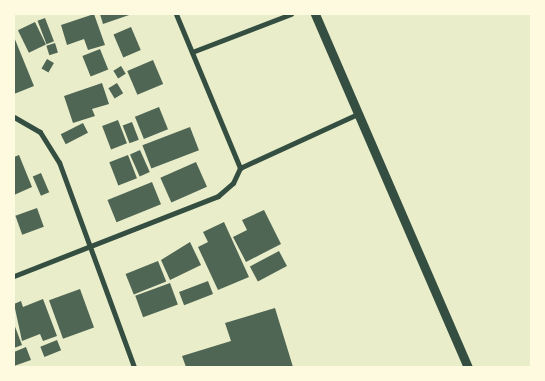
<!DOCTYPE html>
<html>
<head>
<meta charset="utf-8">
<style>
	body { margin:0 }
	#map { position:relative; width:545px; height:381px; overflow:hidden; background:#e9edc9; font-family:Mulish,sans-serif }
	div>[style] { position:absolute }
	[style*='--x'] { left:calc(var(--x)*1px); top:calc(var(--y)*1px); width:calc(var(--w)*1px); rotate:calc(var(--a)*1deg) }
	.building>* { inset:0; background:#4f6655; transform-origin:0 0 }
	.minor>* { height:5px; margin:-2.5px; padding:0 2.5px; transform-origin:2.5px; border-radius:2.5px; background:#344e41 }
	.tertiary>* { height:9px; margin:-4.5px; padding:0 4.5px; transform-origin:4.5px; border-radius:4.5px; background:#344e41 }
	span { translate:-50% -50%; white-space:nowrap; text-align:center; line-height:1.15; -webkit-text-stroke:5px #fefae0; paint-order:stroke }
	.frame { position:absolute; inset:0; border:15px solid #fefae0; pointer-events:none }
</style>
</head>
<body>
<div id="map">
	<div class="building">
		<div style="clip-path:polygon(94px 14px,105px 45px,88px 50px,84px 39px,67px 45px,61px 25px)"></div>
		<div style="clip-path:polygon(100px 14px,132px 14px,103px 24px)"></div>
		<div style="left:45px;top:18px;width:25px;height:8px;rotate:69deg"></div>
		<div style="left:35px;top:22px;width:25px;height:19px;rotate:64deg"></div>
		<div style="left:131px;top:27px;width:25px;height:19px;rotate:67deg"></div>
		<div style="clip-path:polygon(14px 37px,34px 86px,14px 94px)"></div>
		<div style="left:55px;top:43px;width:10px;height:9px;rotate:73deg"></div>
		<div style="left:100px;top:49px;width:22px;height:19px;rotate:68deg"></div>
		<div style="left:47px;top:59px;width:8px;height:11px;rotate:30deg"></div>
		<div style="left:153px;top:60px;width:26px;height:28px;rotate:67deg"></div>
		<div style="left:121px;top:66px;width:9px;height:9px;rotate:58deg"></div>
		<div style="clip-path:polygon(102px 83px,109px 104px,92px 109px,95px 116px,73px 123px,64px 96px)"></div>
		<div style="left:117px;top:83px;width:12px;height:10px;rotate:59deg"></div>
		<div style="left:159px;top:107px;width:24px;height:26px;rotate:68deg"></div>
		<div style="left:118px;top:120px;width:25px;height:17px;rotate:69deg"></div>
		<div style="left:132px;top:122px;width:19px;height:10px;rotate:69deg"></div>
		<div style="left:83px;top:123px;width:11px;height:25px;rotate:63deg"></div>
		<div style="left:190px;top:127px;width:25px;height:51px;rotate:69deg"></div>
		<div style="left:140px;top:150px;width:24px;height:11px;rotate:66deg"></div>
		<div style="clip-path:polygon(19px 155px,32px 187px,14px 195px,14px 157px)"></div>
		<div style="left:128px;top:155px;width:25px;height:20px;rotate:69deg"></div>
		<div style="left:196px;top:162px;width:27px;height:39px;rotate:66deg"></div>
		<div style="left:41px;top:173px;width:21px;height:9px;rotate:67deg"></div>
		<div style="left:152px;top:182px;width:24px;height:48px;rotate:68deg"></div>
		<div style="left:37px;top:208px;width:20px;height:23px;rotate:70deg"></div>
		<div style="clip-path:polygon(264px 210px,281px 244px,246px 262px,233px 237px,247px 230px,242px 220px)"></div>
		<div style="clip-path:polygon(224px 222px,249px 277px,218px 290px,198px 247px,208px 242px,203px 232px)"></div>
		<div style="clip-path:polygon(190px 242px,201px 265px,170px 280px,161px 260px)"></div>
		<div style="left:279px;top:251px;width:17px;height:33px;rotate:62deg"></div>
		<div style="left:158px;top:261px;width:22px;height:35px;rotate:68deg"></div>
		<div style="left:208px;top:281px;width:14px;height:31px;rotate:69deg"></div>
		<div style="left:170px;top:283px;width:23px;height:37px;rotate:70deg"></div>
		<div style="left:80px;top:289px;width:41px;height:33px;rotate:70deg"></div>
		<div style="clip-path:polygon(43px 299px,57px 336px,43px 341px,40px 334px,22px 341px,14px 304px,21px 301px,23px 307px)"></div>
		<div style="clip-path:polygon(275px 308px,293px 367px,186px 367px,182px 356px,231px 341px,225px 323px)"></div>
		<div style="clip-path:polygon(14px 324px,22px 345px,14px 348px)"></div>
		<div style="left:57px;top:340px;width:11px;height:18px;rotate:68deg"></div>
		<div style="clip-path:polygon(26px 347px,31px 360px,14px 366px,14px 352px)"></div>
	</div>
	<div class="minor">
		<div style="--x:176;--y:14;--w:167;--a:67.4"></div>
		<div style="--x:192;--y:52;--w:106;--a:-21"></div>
		<div style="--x:14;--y:117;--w:30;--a:30"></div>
		<div style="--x:40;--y:132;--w:36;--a:58"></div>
		<div style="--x:59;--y:162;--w:218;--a:69.9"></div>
		<div style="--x:240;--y:168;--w:127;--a:-24.7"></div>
		<div style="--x:14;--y:276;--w:219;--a:-21.4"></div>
		<div style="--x:218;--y:196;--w:20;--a:-41"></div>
		<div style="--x:233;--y:183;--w:17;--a:-65"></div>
	</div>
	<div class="tertiary">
		<div style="--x:315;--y:14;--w:385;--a:66.6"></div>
	</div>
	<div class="frame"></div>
</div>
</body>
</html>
